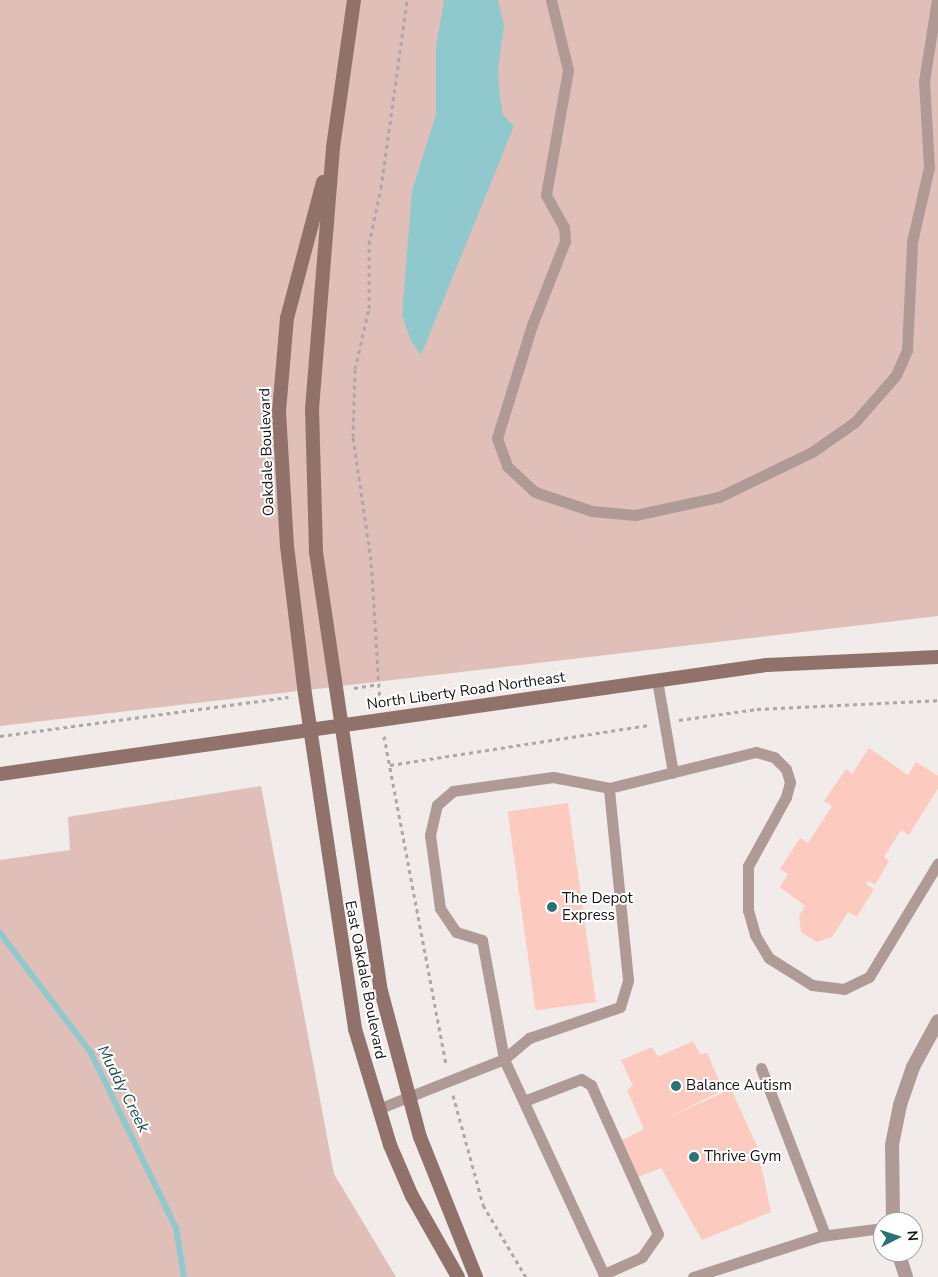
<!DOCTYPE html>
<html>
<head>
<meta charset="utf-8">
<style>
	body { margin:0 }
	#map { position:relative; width:938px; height:1277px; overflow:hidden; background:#f1ebe9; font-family:"Nunito Sans",sans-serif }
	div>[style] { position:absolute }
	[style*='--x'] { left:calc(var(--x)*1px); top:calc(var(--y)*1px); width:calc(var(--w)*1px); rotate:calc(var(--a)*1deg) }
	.green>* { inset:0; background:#dfbfb7 }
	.water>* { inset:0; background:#8fc9cd }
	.stream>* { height:6px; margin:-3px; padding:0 3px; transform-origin:3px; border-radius:3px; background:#8fc9cd }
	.building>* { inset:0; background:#fccabe; transform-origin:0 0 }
	.path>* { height:3px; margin-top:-1.5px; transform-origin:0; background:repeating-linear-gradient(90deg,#ada8a7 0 4px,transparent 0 8px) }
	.service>* { height:11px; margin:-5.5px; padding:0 5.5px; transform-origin:5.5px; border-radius:5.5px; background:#b09a95 }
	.minor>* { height:14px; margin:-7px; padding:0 7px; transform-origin:7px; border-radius:7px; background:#b09a95 }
	.secondary>* { height:14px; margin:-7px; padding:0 7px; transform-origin:7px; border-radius:7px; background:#91726b }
	.dots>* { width:14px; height:14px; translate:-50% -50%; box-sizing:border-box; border:2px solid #fff; border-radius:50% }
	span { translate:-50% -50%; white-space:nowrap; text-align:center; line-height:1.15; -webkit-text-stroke:4px #fff; paint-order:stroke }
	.street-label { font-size:15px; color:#151313 }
	.poi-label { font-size:15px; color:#151313 }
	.left { translate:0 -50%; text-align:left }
	.water-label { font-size:16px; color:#184c50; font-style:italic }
	.north { position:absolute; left:873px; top:1212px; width:50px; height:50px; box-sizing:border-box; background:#fff; border:1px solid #a1a1a1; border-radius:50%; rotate:85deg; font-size:14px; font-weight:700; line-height:20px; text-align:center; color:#151313 }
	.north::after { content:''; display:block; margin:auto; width:18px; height:22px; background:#297378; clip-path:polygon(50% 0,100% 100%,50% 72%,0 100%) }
</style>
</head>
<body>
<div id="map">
	<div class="green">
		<div style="clip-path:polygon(0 0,938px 0,938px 616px,0 726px)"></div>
		<div style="clip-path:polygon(261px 786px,334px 1174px,396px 1277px,0 1277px,0 860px,70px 850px,68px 817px)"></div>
	</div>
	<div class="water">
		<div style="clip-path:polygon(444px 0,498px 0,504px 25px,498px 70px,500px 96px,503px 115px,514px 126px,421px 355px,411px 341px,402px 315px,412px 191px,436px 114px,436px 47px)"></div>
	</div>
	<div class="stream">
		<div style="--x:0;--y:933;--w:151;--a:52.8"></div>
		<div style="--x:91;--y:1053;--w:195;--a:64.1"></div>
		<div style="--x:176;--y:1228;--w:50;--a:80.7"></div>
	</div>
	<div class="building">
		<div style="clip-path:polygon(869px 748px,908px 775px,916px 762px,938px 776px,938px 788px,909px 835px,901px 830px,884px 857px,889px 861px,875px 885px,869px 881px,866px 884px,874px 889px,857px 917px,848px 912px,832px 937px,817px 942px,801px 932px,799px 916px,805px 906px,780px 887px,788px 874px,780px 869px,800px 838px,808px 843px,832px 806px,824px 801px,846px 769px,852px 774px)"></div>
		<div style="left:568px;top:803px;width:201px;height:61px;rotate:82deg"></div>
		<div style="clip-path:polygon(693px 1041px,700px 1054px,707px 1053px,721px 1085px,715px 1087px,717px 1093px,665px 1119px,731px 1089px,757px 1146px,771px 1212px,702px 1240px,661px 1168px,638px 1177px,620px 1141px,644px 1129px,627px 1090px,633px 1086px,621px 1060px,652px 1047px,658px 1057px)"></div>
	</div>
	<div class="path">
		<div style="--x:354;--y:688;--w:24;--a:-9"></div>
		<div style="--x:380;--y:703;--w:143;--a:-93.6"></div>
		<div style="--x:371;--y:560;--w:124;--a:-98.3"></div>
		<div style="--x:353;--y:437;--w:68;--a:-88.3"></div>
		<div style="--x:355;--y:369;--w:63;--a:-77.1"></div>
		<div style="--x:369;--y:308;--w:64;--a:-90"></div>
		<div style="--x:369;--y:244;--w:57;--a:-77.9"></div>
		<div style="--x:381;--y:188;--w:190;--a:-82.1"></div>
		<div style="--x:679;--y:720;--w:79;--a:-8"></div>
		<div style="--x:757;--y:709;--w:181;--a:-2.8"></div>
		<div style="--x:0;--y:736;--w:291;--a:-7.7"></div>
		<div style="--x:384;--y:736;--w:334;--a:79.3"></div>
		<div style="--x:390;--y:765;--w:262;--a:-8.8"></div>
		<div style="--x:453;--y:1095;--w:114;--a:74.7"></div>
		<div style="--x:483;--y:1205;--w:84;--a:59.2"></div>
	</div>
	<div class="service">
		<div style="--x:551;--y:0;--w:72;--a:76.3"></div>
		<div style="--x:568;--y:70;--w:127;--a:100"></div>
		<div style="--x:546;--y:195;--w:37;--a:61"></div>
		<div style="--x:564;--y:227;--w:14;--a:86"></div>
		<div style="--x:565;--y:241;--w:90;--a:111.4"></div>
		<div style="--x:532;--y:325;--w:118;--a:107.2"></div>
		<div style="--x:497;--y:438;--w:30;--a:70"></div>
		<div style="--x:507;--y:466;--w:38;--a:43"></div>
		<div style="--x:535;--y:492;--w:60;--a:18.4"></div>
		<div style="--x:592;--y:511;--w:43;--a:5.3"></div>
		<div style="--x:635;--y:515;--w:86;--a:-12.1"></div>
		<div style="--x:719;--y:497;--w:103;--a:-25.8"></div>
		<div style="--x:812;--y:452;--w:52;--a:-34.9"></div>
		<div style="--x:855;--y:422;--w:62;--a:-48.9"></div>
		<div style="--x:896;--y:375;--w:27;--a:-66"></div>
		<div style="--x:907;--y:350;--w:108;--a:-87.3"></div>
		<div style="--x:912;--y:242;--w:77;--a:-77.2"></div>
		<div style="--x:929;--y:167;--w:86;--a:-93.3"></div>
		<div style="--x:924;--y:81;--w:82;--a:-80.9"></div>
		<div style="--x:657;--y:680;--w:94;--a:80.2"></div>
		<div style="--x:761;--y:1068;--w:179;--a:69"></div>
		<div style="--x:524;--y:1101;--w:61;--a:-21.1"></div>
		<div style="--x:581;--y:1079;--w:12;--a:31"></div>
		<div style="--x:591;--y:1085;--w:163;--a:65.8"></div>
		<div style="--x:658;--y:1234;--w:28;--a:125"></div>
		<div style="--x:642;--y:1257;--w:42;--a:155.9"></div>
		<div style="--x:378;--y:1109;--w:136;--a:-21.6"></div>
		<div style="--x:504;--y:1059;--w:33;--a:-40"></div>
		<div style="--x:529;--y:1038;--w:96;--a:-18.8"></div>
		<div style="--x:620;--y:1007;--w:28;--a:-73"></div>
		<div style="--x:628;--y:980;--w:193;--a:-95.7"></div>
		<div style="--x:609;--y:788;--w:151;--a:-13.8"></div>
		<div style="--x:756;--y:752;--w:19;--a:16"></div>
		<div style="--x:774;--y:757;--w:17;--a:45"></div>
		<div style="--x:786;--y:769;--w:14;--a:73"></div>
		<div style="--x:790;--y:782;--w:16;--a:105"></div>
		<div style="--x:786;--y:797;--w:79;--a:118.8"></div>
		<div style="--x:748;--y:866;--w:44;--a:90"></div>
		<div style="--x:748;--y:910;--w:26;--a:74"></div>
		<div style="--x:755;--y:935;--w:27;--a:59"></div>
		<div style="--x:769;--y:958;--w:51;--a:32.1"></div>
		<div style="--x:812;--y:985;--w:32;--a:7"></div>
		<div style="--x:844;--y:989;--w:28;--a:-26"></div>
		<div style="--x:869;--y:977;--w:133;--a:-58.8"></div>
		<div style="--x:605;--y:1277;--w:240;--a:-114.9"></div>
		<div style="--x:504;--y:1059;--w:121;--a:-100.5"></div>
		<div style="--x:482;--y:940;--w:27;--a:-163"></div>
		<div style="--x:456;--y:932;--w:29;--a:-124"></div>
		<div style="--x:440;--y:908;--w:74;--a:-97.8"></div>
		<div style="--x:430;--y:835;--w:31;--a:-77"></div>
		<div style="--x:437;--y:805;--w:21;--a:-41"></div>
		<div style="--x:453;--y:791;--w:101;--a:-8"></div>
		<div style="--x:553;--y:777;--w:57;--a:11.1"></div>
		<div style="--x:693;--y:1277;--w:134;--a:-17.8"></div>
		<div style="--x:821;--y:1236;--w:63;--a:-7.4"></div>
	</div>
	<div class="minor">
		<div style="--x:893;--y:1222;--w:77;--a:-90.7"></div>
		<div style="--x:892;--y:1145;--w:41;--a:-78.7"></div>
		<div style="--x:900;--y:1105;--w:40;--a:-71.1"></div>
		<div style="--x:913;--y:1067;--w:52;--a:-61.5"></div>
		<div style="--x:898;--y:1252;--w:26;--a:72"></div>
	</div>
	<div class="secondary">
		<div style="--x:354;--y:0;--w:149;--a:98.1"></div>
		<div style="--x:333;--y:148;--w:261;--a:94.6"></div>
		<div style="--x:312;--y:408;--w:144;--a:88.4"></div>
		<div style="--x:316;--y:552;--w:440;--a:81.6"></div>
		<div style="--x:380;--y:987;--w:155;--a:75.1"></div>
		<div style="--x:420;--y:1137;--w:151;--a:68.2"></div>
		<div style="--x:323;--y:182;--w:141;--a:104.8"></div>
		<div style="--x:287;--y:318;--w:94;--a:94.9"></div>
		<div style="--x:279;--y:412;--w:134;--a:86.6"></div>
		<div style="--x:287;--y:546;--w:149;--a:83.1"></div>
		<div style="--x:305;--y:694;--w:339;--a:81.5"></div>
		<div style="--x:355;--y:1029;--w:121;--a:73.2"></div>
		<div style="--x:390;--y:1145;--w:56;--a:66.7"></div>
		<div style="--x:412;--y:1196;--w:93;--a:60.4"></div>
		<div style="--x:0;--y:774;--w:775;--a:-8.09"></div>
		<div style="--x:767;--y:665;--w:171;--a:-2.7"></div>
	</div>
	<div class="dots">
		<div style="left:552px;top:907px;background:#297378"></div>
		<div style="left:676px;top:1086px;background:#297378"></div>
		<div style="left:694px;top:1157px;background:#297378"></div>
	</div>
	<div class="street-label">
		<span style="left:267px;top:452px;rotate:-92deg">Oakdale Boulevard</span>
		<span style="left:466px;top:691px;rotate:-8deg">North Liberty Road Northeast</span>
		<span style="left:365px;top:980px;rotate:79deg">East Oakdale Boulevard</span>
	</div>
	<div class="poi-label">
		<span class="left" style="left:562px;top:907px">The Depot<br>Express</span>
		<span class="left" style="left:686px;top:1086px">Balance Autism</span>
		<span class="left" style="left:704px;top:1157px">Thrive Gym</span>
	</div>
	<div class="water-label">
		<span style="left:123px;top:1089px;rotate:63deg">Muddy Creek</span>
	</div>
	<div class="north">N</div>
</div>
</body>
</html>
